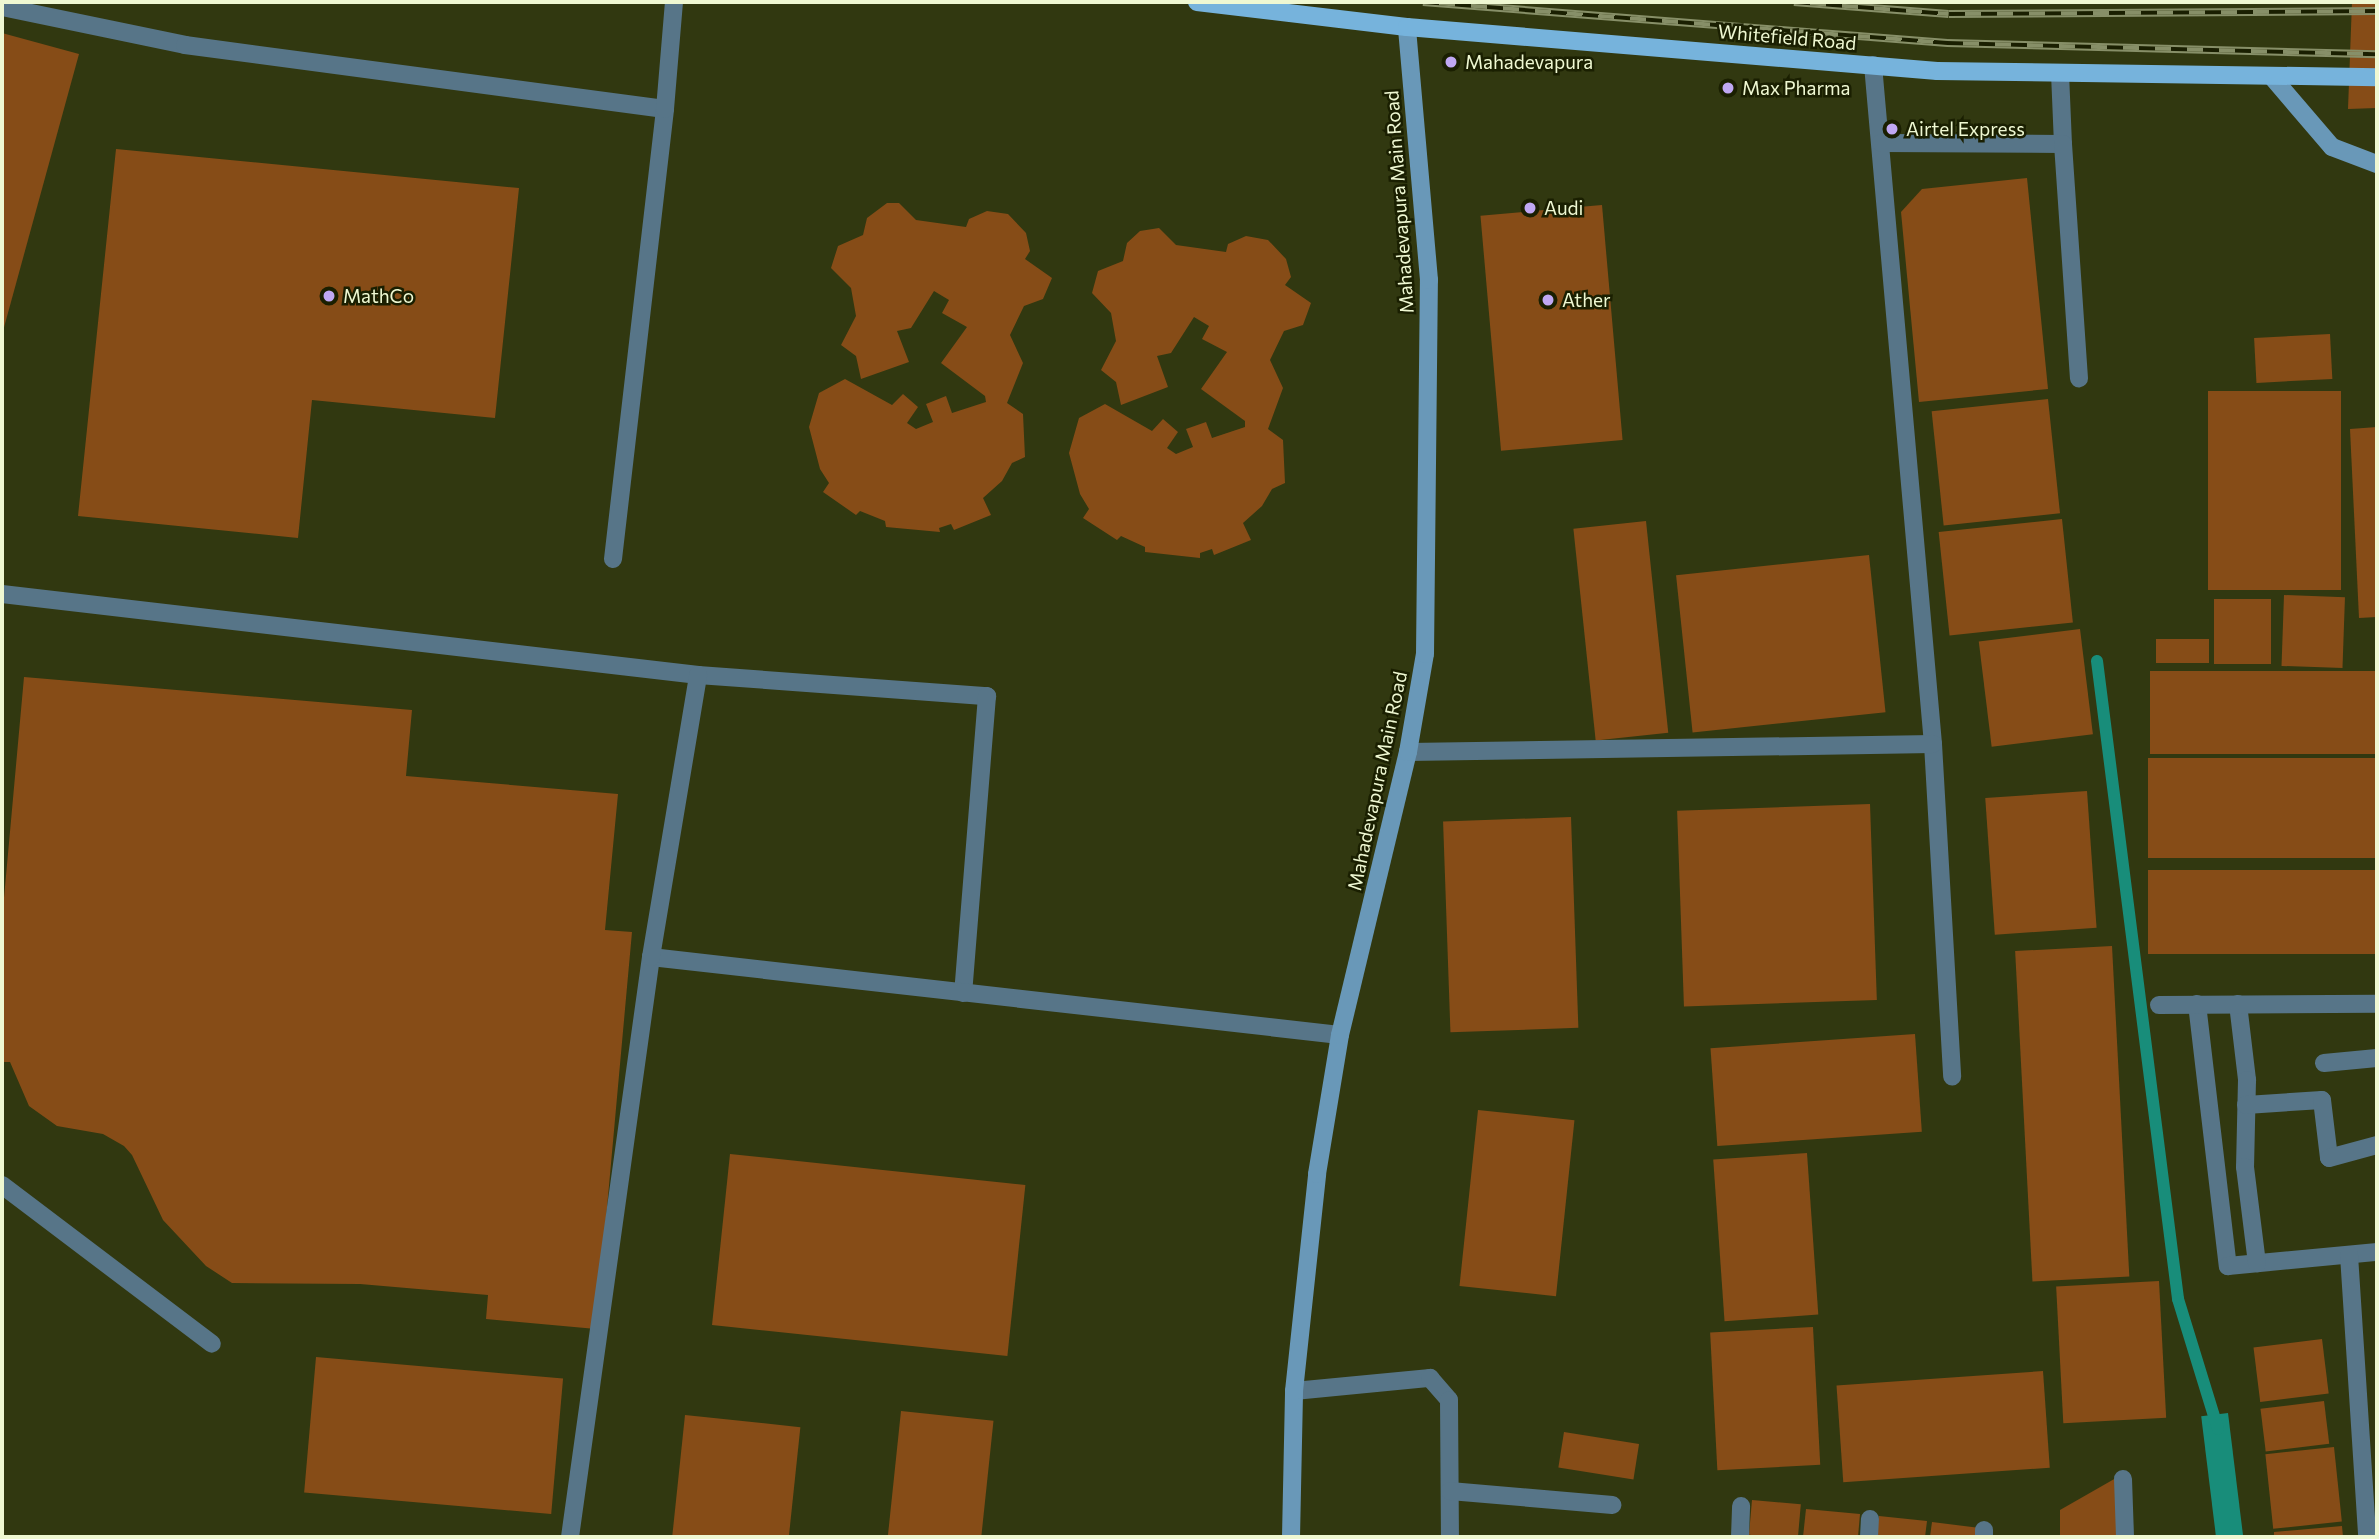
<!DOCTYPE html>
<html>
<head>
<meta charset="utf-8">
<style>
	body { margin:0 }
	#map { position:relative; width:2379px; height:1539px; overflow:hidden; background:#313810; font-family:Commissioner,sans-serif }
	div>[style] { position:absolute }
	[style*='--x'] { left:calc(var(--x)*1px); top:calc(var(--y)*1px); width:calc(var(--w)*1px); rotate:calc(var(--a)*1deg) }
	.water>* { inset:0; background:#188d7a; transform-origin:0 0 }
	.stream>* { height:12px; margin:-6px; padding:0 6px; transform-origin:6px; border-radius:6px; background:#188d7a }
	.building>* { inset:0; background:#864c17; transform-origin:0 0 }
	.lane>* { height:18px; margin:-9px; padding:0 9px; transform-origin:9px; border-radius:9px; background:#577588 }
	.street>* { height:18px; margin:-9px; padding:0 9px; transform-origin:9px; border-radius:9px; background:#577588 }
	.secondary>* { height:18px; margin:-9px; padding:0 9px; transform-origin:9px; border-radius:9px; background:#6998b8 }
	.primary>* { height:18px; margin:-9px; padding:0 9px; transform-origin:9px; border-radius:9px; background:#76b3dc }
	.rail>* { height:8px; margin-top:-4px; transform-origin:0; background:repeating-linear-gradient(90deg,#1a1f01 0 16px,#878f68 0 32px); box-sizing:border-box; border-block:2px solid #878f68 }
	.dots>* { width:19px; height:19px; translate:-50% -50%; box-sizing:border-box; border:4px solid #1a1f01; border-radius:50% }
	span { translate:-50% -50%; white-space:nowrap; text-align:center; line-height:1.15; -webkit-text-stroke:5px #1a1f01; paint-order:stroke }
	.street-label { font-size:19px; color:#eff8d2 }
	.poi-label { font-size:19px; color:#eff8d2 }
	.left { translate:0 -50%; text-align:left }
	.frame { position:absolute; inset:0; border:4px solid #eff8d2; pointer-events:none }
</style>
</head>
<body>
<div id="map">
	<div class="water">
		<div style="left:2228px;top:1413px;width:125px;height:27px;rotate:83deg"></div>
	</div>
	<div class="stream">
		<div style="--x:2097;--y:661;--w:643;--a:82.76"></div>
		<div style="--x:2178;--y:1299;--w:136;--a:72.9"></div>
	</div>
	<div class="building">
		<div style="clip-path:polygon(2352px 2px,2377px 2px,2377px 108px,2348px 109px)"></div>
		<div style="clip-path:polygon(2px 33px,79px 54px,3px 331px,2px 331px)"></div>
		<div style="clip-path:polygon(116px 149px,519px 188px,495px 418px,312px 400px,298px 538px,78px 516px)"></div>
		<div style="clip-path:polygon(2027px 178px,2048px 389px,1919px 402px,1901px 212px,1922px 189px)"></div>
		<div style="clip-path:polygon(887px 203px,899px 203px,916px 220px,966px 227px,969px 219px,987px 211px,1008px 214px,1026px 233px,1030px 251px,1025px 259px,1052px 278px,1043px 299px,1024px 306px,1010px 335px,1023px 363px,1007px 403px,1023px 414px,1025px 457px,1012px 463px,1002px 481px,983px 498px,991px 515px,954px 530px,951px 524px,939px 528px,940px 532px,886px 527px,885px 521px,860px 511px,856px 515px,823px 492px,829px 483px,820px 469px,809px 427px,819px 393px,845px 379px,892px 405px,903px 394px,918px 407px,907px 423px,916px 429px,933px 422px,926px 404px,946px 396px,952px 413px,986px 402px,985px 396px,941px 363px,967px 327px,942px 313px,949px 300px,934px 291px,911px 328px,897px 331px,909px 362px,861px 379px,856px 356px,841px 345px,856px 316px,851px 288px,831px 268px,838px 246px,863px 235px,867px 218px)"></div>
		<div style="left:1602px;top:205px;width:236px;height:122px;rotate:85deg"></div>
		<div style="clip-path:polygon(1159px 228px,1176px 245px,1226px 252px,1228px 244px,1246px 236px,1268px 240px,1286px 259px,1291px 277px,1285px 285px,1311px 303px,1303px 325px,1284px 331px,1270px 360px,1283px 388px,1268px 429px,1283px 440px,1285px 483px,1272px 489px,1262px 506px,1243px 523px,1251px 540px,1214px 555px,1212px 549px,1200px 553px,1200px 558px,1145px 552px,1145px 547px,1121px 536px,1117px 540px,1083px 518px,1089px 509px,1080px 494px,1069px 453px,1079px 418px,1105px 404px,1152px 431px,1163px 419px,1178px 432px,1167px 448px,1176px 454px,1193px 447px,1186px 429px,1206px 422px,1212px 438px,1245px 427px,1245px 421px,1201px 389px,1227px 352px,1202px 339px,1209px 326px,1194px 317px,1171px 353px,1157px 356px,1168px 387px,1121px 405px,1116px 382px,1101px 370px,1116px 341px,1111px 313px,1092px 293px,1098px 271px,1123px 261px,1127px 243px,1140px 231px)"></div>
		<div style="left:2330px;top:334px;width:45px;height:76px;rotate:87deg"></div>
		<div style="left:2208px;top:391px;width:133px;height:199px"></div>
		<div style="left:2048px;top:399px;width:115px;height:117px;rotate:84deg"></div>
		<div style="clip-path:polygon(2377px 427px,2377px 617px,2359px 618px,2350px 429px)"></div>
		<div style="left:2062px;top:519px;width:104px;height:124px;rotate:84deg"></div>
		<div style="left:1646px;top:521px;width:213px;height:73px;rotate:84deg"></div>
		<div style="left:1869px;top:555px;width:158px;height:194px;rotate:84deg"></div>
		<div style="left:2284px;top:595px;width:61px;height:71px;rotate:2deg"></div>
		<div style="left:2214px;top:599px;width:57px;height:65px"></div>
		<div style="left:2080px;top:629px;width:106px;height:102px;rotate:83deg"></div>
		<div style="left:2156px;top:639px;width:53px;height:24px"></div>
		<div style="left:2150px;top:671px;width:227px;height:83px"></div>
		<div style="clip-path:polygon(24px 677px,412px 710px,406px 776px,618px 794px,605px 930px,632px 932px,596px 1329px,486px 1319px,488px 1295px,360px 1284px,232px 1283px,206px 1266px,163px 1220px,132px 1155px,124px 1146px,103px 1134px,57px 1126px,29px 1106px,10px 1062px,2px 1062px,2px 920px)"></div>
		<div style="left:2377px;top:758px;width:100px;height:229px;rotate:90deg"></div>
		<div style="left:2087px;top:791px;width:137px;height:102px;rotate:86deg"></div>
		<div style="left:1870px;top:804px;width:196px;height:193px;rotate:88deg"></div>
		<div style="left:1571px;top:817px;width:211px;height:128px;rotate:88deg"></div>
		<div style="left:2377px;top:870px;width:84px;height:229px;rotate:90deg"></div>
		<div style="left:2112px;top:946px;width:331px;height:97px;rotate:87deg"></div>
		<div style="left:1915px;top:1034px;width:98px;height:205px;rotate:86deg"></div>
		<div style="left:1478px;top:1110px;width:97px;height:177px;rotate:6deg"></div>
		<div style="left:1807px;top:1153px;width:162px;height:94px;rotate:86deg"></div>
		<div style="left:730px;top:1154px;width:297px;height:172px;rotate:6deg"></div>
		<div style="left:2159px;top:1281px;width:137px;height:103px;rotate:87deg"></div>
		<div style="left:1813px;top:1327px;width:138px;height:103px;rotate:87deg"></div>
		<div style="left:2322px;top:1339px;width:55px;height:69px;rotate:83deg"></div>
		<div style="left:316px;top:1357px;width:248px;height:136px;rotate:5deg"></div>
		<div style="left:2043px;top:1371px;width:97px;height:207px;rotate:86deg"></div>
		<div style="left:2324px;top:1401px;width:43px;height:64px;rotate:83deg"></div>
		<div style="left:901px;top:1411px;width:93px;height:127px;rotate:6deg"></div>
		<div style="left:685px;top:1415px;width:116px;height:123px;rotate:6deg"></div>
		<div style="left:1564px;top:1432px;width:76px;height:36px;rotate:9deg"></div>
		<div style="left:2334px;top:1447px;width:75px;height:69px;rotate:84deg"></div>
		<div style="clip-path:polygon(2116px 1478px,2116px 1537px,2060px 1537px,2060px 1510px)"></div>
		<div style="left:1752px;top:1500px;width:49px;height:35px;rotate:5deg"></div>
		<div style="clip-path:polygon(1806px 1509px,1860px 1514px,1858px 1537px,1803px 1537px)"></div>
		<div style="clip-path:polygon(1879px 1516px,1927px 1521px,1925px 1537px,1876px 1537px)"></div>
		<div style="clip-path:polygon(1932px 1522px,1980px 1528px,1979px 1537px,1930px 1537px)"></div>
		<div style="clip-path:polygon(2342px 1526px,2343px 1537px,2274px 1537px,2274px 1532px)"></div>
	</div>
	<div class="lane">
		<div style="--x:2;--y:7;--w:187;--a:11.7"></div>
		<div style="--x:185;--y:45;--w:484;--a:7.6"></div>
		<div style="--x:1873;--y:65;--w:682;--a:84.95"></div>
		<div style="--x:1933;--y:744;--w:333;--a:86.7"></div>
		<div style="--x:2060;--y:73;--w:71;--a:87.6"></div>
		<div style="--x:1881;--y:143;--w:182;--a:0.3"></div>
		<div style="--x:2063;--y:144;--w:235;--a:86.1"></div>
		<div style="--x:613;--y:559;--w:453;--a:-83.4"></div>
		<div style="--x:665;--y:109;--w:107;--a:-85.2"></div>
		<div style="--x:2;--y:594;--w:701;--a:6.64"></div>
		<div style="--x:698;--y:675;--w:290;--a:4.2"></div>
		<div style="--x:987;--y:696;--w:298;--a:94.6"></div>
		<div style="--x:1408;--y:752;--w:525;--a:-0.87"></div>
		<div style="--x:651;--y:957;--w:693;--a:6.46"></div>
		<div style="--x:2;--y:1185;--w:263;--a:37.1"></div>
		<div style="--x:1294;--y:1391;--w:137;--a:-5.5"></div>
		<div style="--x:1430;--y:1378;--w:29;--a:49"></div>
		<div style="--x:1449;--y:1400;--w:137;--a:89.6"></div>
		<div style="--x:1450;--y:1491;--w:163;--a:4.9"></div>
		<div style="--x:570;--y:1537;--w:586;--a:-82.05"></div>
		<div style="--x:651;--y:957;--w:286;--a:-80.5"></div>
	</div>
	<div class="street">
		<div style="--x:2197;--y:1004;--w:264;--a:83.3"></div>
		<div style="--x:2228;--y:1266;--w:150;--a:-5.4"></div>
		<div style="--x:2238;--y:1004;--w:77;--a:83.2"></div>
		<div style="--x:2247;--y:1080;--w:87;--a:91.3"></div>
		<div style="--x:2245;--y:1167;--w:97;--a:82.9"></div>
		<div style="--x:2159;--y:1005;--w:218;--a:-0.3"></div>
		<div style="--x:2324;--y:1063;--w:53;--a:-5.4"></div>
		<div style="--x:2246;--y:1105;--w:76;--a:-3.8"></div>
		<div style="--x:2322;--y:1100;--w:58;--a:83.1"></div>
		<div style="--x:2329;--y:1158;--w:50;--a:-15.2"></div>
		<div style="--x:2349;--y:1255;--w:283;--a:86.3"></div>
		<div style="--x:2123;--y:1479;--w:58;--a:88"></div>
		<div style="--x:1740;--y:1537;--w:31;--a:-88"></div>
		<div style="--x:1869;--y:1537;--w:18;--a:-87"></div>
		<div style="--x:1984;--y:1537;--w:7;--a:-90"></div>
	</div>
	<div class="secondary">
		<div style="--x:2272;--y:77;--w:92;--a:49.4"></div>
		<div style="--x:2332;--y:147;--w:48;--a:20.7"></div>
		<div style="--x:1291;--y:1537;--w:146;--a:-88.8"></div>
		<div style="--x:1294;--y:1391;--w:218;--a:-83.9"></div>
		<div style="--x:1317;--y:1174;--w:141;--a:-80.6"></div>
		<div style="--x:1340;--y:1035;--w:291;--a:-76.5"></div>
		<div style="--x:1408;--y:752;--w:99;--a:-80.2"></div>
		<div style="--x:1425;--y:654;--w:374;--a:-89.4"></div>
		<div style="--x:1429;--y:280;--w:254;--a:-95"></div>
	</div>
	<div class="primary">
		<div style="--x:1197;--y:2;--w:211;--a:6.8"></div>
		<div style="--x:1407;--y:27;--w:532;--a:4.75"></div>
		<div style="--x:1937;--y:71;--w:440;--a:0.8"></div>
	</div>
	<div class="rail">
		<div style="--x:1423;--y:2;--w:526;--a:4.47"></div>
		<div style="--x:1947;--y:43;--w:430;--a:1.5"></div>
		<div style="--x:1794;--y:2;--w:155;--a:4.4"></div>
		<div style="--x:1949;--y:14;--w:428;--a:-0.4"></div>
	</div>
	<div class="dots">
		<div style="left:1451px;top:62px;background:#c0a8f3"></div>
		<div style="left:1728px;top:88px;background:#c0a8f3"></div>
		<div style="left:1892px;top:129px;background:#c0a8f3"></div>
		<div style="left:1530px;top:208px;background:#c0a8f3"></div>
		<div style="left:329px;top:296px;background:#c0a8f3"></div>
		<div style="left:1548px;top:300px;background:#c0a8f3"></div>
	</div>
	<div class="street-label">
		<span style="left:1787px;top:37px;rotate:5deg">Whitefield Road</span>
		<span style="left:1399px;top:202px;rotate:-94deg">Mahadevapura Main Road</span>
		<span style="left:1377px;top:781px;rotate:-78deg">Mahadevapura Main Road</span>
	</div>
	<div class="poi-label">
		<span class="left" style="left:1465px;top:62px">Mahadevapura</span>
		<span class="left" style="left:1742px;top:88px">Max Pharma</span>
		<span class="left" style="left:1906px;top:129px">Airtel Express</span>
		<span class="left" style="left:1544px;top:208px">Audi</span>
		<span class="left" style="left:343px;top:296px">MathCo</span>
		<span class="left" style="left:1562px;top:300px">Ather</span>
	</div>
	<div class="frame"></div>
</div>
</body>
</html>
